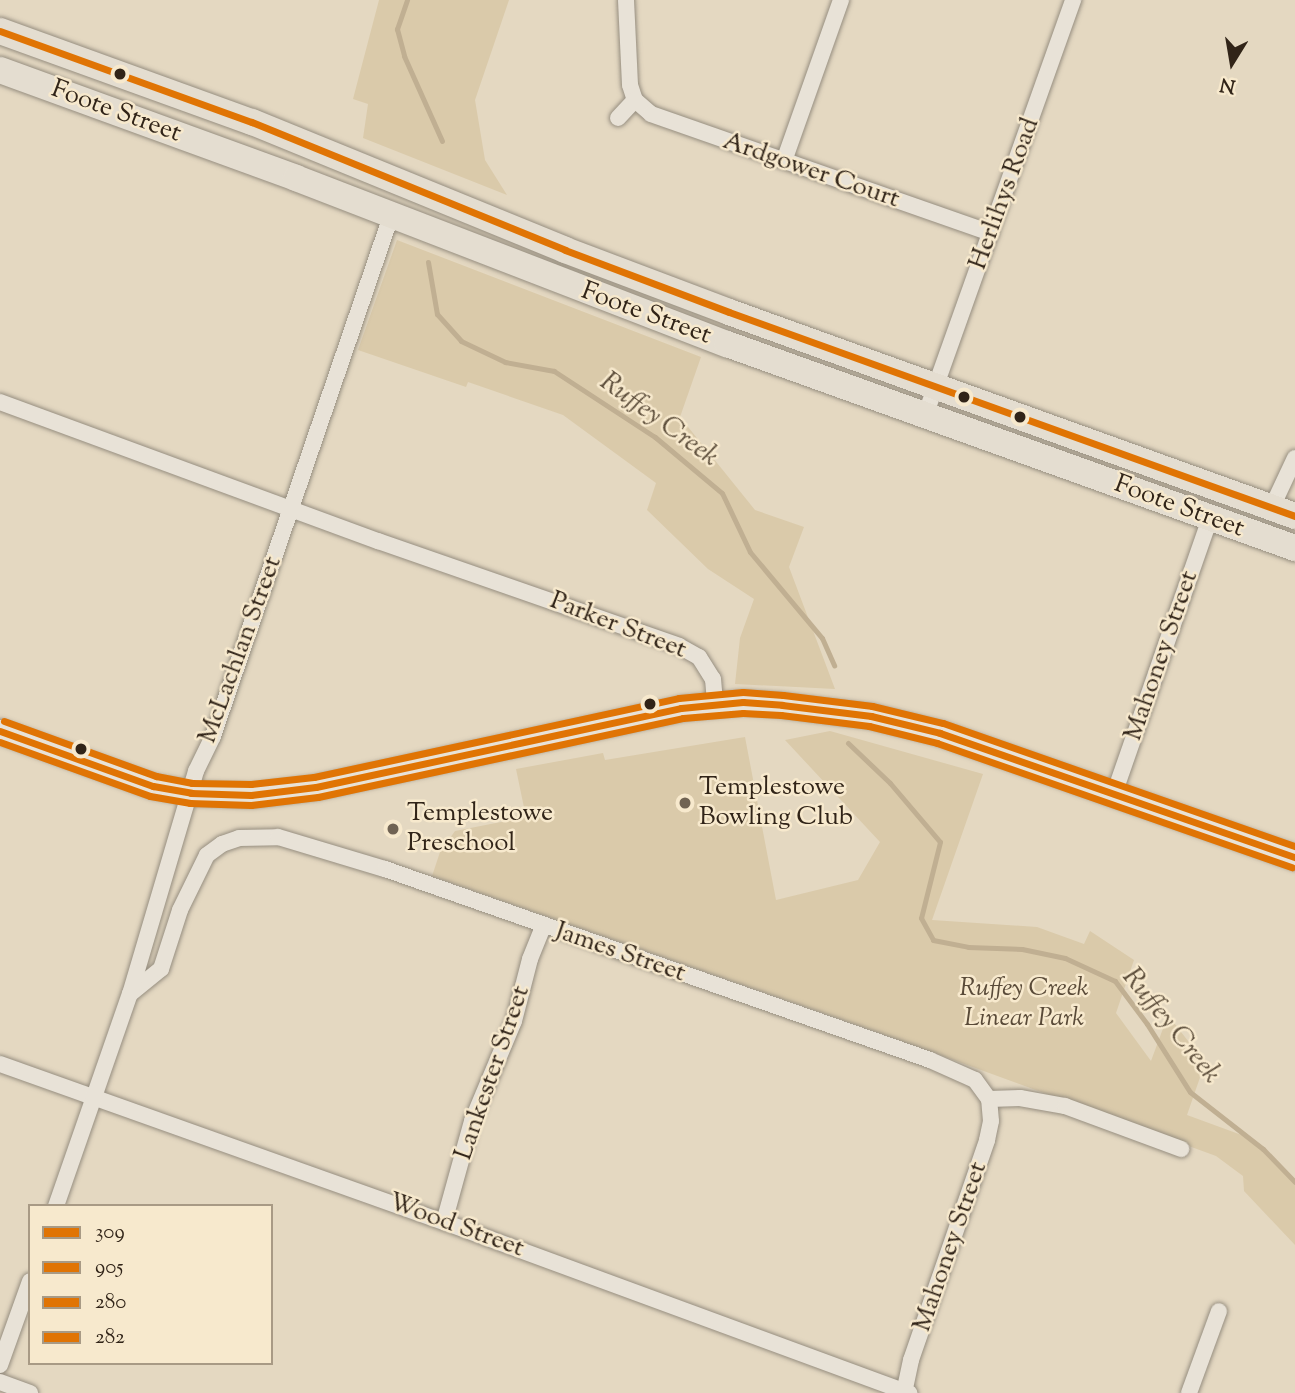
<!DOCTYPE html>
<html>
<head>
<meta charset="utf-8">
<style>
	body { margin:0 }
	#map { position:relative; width:1295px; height:1393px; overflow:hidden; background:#e4d8c1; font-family:"Sorts Mill Goudy",serif }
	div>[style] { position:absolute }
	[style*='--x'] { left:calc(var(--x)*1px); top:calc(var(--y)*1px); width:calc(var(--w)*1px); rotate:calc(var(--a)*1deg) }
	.green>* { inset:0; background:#dacaaa }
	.stream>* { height:5px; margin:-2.5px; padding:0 2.5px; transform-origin:2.5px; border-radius:2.5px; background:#c0af92 }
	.roads { filter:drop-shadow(0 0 2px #968e80) drop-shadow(0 0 2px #968e80) }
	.street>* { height:16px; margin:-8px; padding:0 8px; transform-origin:8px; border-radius:8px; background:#e8e2d7 }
	.secondary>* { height:23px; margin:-11.5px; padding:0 11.5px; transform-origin:11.5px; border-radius:11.5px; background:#e8e2d7 }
	.primary>* { height:26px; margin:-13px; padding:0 13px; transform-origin:13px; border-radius:13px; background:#e4ddd0 }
	.bus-1>* { height:7px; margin:-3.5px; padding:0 3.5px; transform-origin:3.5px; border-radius:3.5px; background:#e07404 }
	.bus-2>* { height:7px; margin:-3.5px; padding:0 3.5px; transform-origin:3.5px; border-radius:3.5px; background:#e07404 }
	.bus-3>* { height:7px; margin:-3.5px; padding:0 3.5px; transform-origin:3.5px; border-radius:3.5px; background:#e07404 }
	.bus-4>* { height:7px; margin:-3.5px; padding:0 3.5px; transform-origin:3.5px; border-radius:3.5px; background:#e07404 }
	.dots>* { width:19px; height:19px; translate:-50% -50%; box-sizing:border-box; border:4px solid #f7e9cd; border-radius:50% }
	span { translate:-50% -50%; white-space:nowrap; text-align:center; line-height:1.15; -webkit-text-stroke:5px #f7e9cd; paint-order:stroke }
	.street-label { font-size:26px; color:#312418 }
	.poi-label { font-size:26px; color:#312418 }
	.left { translate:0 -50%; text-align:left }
	.park-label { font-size:26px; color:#594a38; font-style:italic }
	.water-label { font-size:28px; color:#5e4f3c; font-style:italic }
	.legend { position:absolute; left:28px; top:1204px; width:245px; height:161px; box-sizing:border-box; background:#f7e9cd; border:2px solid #a89a85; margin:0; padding:9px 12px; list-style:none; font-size:21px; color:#312418 }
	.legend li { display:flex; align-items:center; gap:14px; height:35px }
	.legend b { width:35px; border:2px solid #a89a85 }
	.north { position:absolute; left:1197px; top:28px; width:70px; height:70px; -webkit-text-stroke:5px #f7e9cd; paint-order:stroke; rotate:191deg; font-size:19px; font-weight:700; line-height:28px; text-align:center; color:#312418 }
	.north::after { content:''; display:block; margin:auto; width:24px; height:32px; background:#312418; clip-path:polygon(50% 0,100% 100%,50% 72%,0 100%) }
</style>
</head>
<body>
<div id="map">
	<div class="green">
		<div style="clip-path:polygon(379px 0,509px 0,475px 100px,485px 160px,507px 195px,363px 138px,368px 104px,353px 99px)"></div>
		<div style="clip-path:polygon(397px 240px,701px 357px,680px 417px,755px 510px,804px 527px,789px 567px,835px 689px,735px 684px,740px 638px,754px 599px,708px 569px,647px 510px,656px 483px,563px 415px,468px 382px,466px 387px,358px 350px)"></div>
		<div style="clip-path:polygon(830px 731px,983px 774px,932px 920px,1037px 927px,1084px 944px,1090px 931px,1134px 960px,1116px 1013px,1151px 1061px,1168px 1015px,1205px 1063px,1187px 1115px,1247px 1137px,1295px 1182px,1295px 1245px,1244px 1191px,1243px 1176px,1216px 1156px,866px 1028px,432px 876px,440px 852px,455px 831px,526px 817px,516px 769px,603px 753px,605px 760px,745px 737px,776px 900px,858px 880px,880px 842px,785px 740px)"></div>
	</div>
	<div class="stream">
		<div style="--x:407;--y:0;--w:31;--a:109"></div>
		<div style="--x:397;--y:29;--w:28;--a:75"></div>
		<div style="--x:404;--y:56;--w:93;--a:65.9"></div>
		<div style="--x:428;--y:262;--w:53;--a:80.2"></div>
		<div style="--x:437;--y:314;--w:36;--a:48"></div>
		<div style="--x:461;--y:341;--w:49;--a:25.5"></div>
		<div style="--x:505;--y:362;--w:50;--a:10.4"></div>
		<div style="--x:554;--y:371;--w:121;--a:33.2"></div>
		<div style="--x:655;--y:437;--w:87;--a:39.9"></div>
		<div style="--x:722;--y:493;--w:65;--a:64.6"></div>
		<div style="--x:750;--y:552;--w:112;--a:50.1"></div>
		<div style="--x:822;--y:638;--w:30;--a:66"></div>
		<div style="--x:848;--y:743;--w:58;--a:43.6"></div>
		<div style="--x:890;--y:783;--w:77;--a:49.7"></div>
		<div style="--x:940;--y:842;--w:78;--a:104"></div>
		<div style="--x:921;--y:918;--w:25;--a:61"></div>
		<div style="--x:933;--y:940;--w:36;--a:11"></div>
		<div style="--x:968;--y:947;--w:54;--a:2.1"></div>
		<div style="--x:1022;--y:949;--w:44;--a:11.8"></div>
		<div style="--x:1065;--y:958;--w:55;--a:24.7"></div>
		<div style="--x:1115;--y:981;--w:54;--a:53.3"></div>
		<div style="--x:1147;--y:1024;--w:80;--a:57.7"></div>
		<div style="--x:1190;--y:1092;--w:93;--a:38"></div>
		<div style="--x:1263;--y:1149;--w:46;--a:45.9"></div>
	</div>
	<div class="roads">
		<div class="street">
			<div style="--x:626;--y:0;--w:85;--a:87.3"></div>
			<div style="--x:630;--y:85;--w:16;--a:72"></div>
			<div style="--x:618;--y:118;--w:25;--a:-47"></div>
			<div style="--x:635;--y:100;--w:21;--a:41"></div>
			<div style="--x:651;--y:114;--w:360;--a:19.3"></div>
			<div style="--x:784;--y:161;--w:171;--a:-70.5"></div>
			<div style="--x:0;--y:402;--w:403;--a:20.2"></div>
			<div style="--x:378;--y:541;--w:319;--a:19.2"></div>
			<div style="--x:679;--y:646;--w:23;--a:29"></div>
			<div style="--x:699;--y:657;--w:26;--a:58"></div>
			<div style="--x:713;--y:679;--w:24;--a:85"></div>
			<div style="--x:925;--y:416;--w:442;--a:-70.4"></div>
			<div style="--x:1272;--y:507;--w:54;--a:-64.9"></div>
			<div style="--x:1114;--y:794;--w:292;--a:-70.8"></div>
			<div style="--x:130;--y:994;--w:40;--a:-39"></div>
			<div style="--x:161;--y:969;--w:62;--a:-72.1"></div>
			<div style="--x:180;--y:910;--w:61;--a:-63.9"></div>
			<div style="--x:207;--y:855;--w:19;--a:-36"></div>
			<div style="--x:222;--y:844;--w:18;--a:-19"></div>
			<div style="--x:239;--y:838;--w:39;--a:-1"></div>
			<div style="--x:278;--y:837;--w:112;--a:16.7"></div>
			<div style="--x:385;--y:869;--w:577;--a:19.31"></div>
			<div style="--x:930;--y:1060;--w:49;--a:24"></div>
			<div style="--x:975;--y:1080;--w:24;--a:54"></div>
			<div style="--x:989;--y:1099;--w:31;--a:-2"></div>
			<div style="--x:1020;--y:1098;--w:46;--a:10.1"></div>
			<div style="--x:1065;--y:1106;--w:124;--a:20.3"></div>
			<div style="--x:0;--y:1064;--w:471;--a:19.6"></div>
			<div style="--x:444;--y:1222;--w:496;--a:20.2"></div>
			<div style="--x:56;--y:1206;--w:225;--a:-70.8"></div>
			<div style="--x:130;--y:994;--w:233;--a:-73.5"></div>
			<div style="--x:196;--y:771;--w:39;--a:-64"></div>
			<div style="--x:213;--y:736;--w:550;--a:-71.1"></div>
			<div style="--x:444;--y:1222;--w:105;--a:-74.5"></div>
			<div style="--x:472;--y:1121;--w:108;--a:-67.2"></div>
			<div style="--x:514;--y:1021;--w:64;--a:-75.5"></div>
			<div style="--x:530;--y:959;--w:35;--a:-68"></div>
			<div style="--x:0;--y:1365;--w:89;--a:-70.3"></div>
			<div style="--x:0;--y:1382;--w:32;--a:20"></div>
			<div style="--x:904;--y:1393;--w:34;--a:-78"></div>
			<div style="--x:911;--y:1360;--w:233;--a:-70.9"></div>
			<div style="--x:987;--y:1140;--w:19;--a:-78"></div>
			<div style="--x:991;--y:1121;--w:22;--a:-95"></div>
			<div style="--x:1189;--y:1393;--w:87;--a:-69.9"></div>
		</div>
		<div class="secondary">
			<div style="--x:0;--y:731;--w:163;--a:19.8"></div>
			<div style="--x:153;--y:786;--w:39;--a:10"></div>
			<div style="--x:191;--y:793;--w:60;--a:1.9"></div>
			<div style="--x:251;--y:795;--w:65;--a:-7"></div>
			<div style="--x:316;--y:787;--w:373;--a:-12.2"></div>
			<div style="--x:681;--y:708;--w:62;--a:-5.5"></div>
			<div style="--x:743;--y:702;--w:39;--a:4"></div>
			<div style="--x:782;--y:705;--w:90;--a:7"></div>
			<div style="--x:871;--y:716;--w:71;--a:13.8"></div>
			<div style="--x:940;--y:733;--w:376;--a:19.3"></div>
		</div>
		<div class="primary">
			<div style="--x:0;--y:31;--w:268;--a:19.9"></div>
			<div style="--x:252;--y:122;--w:338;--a:22.2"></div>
			<div style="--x:565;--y:250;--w:175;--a:20.7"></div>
			<div style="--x:729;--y:312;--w:602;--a:19.82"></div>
			<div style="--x:0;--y:70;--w:315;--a:20"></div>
			<div style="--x:296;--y:178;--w:462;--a:21.1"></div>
			<div style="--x:727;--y:344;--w:604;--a:19.76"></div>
		</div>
	</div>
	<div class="bus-1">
		<div style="--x:0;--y:31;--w:268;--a:19.9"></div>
		<div style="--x:252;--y:122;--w:338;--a:22.2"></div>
		<div style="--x:565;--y:250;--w:175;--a:20.7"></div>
		<div style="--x:729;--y:312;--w:602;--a:19.82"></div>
	</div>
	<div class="bus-2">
		<div style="--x:0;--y:731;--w:163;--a:19.8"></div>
		<div style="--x:153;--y:786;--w:39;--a:10"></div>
		<div style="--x:191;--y:793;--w:60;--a:1.9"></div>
		<div style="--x:251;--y:795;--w:65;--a:-7"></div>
		<div style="--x:316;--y:787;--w:373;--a:-12.2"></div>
		<div style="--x:681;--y:708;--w:62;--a:-5.5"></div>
		<div style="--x:743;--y:702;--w:39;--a:4"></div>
		<div style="--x:782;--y:705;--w:90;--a:7"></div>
		<div style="--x:871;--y:716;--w:71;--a:13.8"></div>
		<div style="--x:940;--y:733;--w:376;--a:19.3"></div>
	</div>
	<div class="bus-3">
		<div style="--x:0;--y:742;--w:159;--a:19.8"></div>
		<div style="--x:150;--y:796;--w:41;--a:9.9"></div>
		<div style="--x:190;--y:803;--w:61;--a:1.9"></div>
		<div style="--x:251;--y:805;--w:67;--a:-6.8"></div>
		<div style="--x:318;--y:797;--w:373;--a:-12.2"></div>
		<div style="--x:683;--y:718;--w:60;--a:-4.8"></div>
		<div style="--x:743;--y:713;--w:38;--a:3"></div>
		<div style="--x:781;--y:715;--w:89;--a:7.1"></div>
		<div style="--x:869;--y:726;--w:70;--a:14"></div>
		<div style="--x:937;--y:743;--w:376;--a:19.3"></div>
	</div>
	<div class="bus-4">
		<div style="--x:4;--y:721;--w:162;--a:19.9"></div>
		<div style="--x:156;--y:776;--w:37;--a:11"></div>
		<div style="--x:192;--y:783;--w:59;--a:1"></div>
		<div style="--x:251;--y:784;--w:63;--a:-6.3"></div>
		<div style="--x:314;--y:777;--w:373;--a:-12.2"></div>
		<div style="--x:679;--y:698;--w:64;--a:-5.4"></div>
		<div style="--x:743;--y:692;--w:40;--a:4.3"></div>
		<div style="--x:783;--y:695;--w:90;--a:7"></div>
		<div style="--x:872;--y:706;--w:73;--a:13.5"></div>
		<div style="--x:943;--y:723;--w:373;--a:19.3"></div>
	</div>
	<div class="dots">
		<div style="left:120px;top:74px;background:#312418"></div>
		<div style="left:964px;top:397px;background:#312418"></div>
		<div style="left:1020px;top:417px;background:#312418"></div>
		<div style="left:650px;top:704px;background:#312418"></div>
		<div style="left:81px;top:749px;background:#312418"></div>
		<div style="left:685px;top:803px;background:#706353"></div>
		<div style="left:393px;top:829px;background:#706353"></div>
	</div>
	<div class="street-label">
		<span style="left:116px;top:112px;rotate:20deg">Foote Street</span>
		<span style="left:811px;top:171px;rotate:19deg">Ardgower Court</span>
		<span style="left:1005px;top:194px;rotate:-70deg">Herlihys Road</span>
		<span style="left:646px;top:314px;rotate:20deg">Foote Street</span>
		<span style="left:1179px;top:507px;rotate:20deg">Foote Street</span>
		<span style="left:618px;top:626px;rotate:21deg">Parker Street</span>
		<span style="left:241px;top:650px;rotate:-70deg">McLachlan Street</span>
		<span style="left:1162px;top:656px;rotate:-71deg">Mahoney Street</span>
		<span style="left:620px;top:953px;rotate:19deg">James Street</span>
		<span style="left:493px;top:1073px;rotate:-71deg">Lankester Street</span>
		<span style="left:456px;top:1226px;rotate:20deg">Wood Street</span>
		<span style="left:951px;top:1247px;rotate:-71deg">Mahoney Street</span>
	</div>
	<div class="poi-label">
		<span class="left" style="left:699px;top:803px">Templestowe<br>Bowling Club</span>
		<span class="left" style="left:407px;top:829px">Templestowe<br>Preschool</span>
	</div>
	<div class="park-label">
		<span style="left:1024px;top:1004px">Ruffey Creek<br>Linear Park</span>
	</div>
	<div class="water-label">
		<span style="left:659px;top:420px;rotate:36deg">Ruffey Creek</span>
		<span style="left:1171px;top:1026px;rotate:51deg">Ruffey Creek</span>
	</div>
	<ul class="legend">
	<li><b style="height:9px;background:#e07404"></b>309</li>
	<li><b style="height:9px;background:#e07404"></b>905</li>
	<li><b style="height:9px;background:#e07404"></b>280</li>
	<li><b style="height:9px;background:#e07404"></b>282</li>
	</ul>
	<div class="north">N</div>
</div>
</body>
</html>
